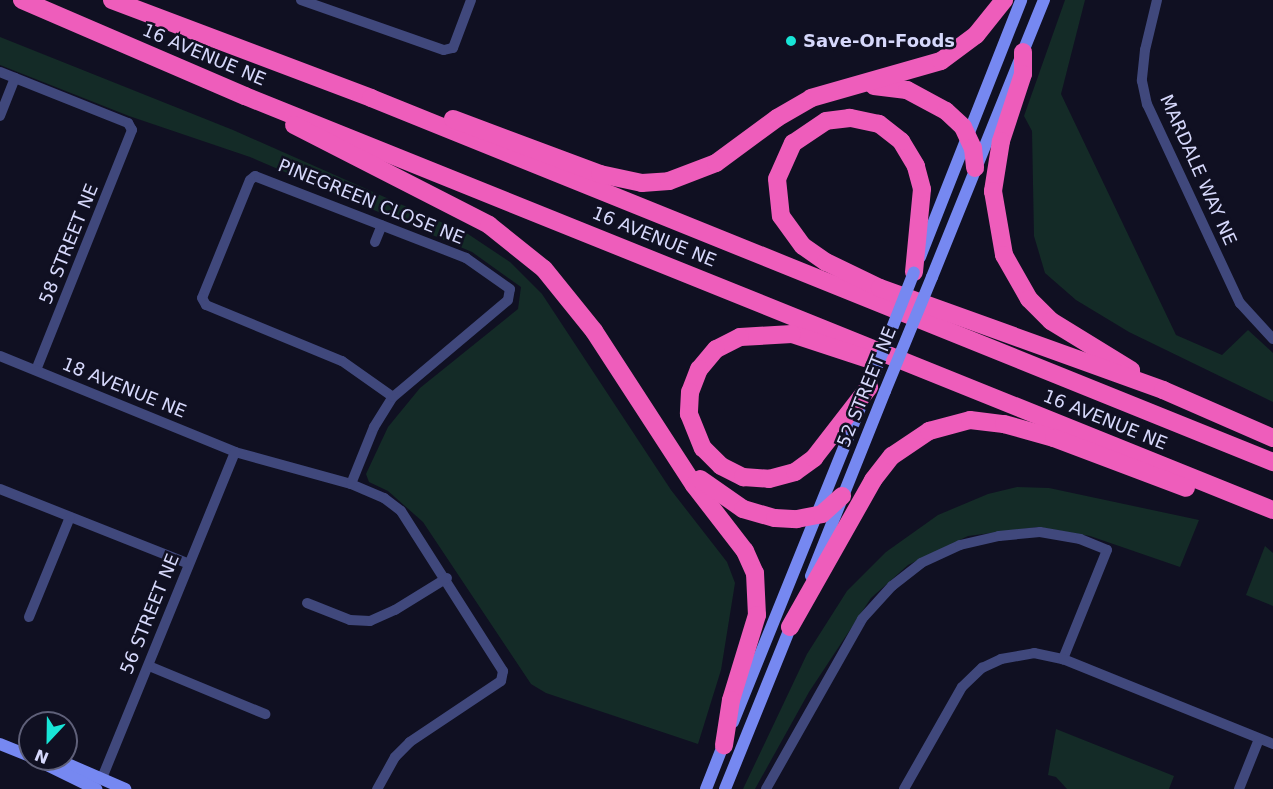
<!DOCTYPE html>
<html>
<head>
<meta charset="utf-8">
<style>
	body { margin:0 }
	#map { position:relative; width:1273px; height:789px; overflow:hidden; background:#101022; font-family:"DejaVu Sans",sans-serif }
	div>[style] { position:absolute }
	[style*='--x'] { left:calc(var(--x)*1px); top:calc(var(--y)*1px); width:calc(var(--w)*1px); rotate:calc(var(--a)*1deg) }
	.green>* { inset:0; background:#142b27 }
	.street>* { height:10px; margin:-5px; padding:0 5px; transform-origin:5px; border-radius:5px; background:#40487c }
	.secondary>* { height:12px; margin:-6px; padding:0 6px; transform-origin:6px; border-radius:6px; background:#7688f1 }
	.highway>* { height:18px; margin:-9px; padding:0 9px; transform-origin:9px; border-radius:9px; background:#ee5dbb }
	.secondary-bridge>* { height:12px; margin:-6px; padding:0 6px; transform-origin:6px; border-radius:6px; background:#7688f1 }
	.dots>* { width:16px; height:16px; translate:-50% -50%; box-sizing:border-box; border:3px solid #101022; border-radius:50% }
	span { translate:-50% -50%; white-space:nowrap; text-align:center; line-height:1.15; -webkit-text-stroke:5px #101022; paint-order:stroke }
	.poi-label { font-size:18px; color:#d6d8fb; font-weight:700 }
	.left { translate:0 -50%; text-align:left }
	.street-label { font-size:18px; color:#d6d8fb }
	.north { position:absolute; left:18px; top:711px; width:60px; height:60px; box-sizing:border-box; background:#101022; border:2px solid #5f6079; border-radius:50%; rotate:202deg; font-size:16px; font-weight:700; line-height:24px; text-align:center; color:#d6d8fb }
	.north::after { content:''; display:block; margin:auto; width:21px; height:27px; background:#18e5d7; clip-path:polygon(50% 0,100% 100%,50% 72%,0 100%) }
</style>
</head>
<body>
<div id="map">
	<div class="green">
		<div style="clip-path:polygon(1065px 0,1085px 0,1061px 94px,1176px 335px,1222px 355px,1248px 330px,1273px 353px,1273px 402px,1129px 332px,1076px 300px,1045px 273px,1034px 236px,1032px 131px,1024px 116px)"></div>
		<div style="clip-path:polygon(0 37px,233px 130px,468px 234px,510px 262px,542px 294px,671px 490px,727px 562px,735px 583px,721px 670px,698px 744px,546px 693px,531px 684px,423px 522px,388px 491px,369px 482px,366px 474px,388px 427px,420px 388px,518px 309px,521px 287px,472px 252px,250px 157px,129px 116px,0 65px)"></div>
		<div style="clip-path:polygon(1017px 487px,1049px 488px,1199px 520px,1180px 567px,1090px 536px,1038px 527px,968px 536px,908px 565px,871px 598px,809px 692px,755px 789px,743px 789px,807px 654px,847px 591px,886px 552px,938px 515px,988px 494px)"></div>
		<div style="clip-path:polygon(1265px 546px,1273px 553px,1273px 606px,1246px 595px)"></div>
		<div style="clip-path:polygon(1056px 729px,1174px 776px,1169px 789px,1067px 789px,1056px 777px,1048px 775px)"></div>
	</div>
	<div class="street">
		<div style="--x:301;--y:0;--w:151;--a:19.3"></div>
		<div style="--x:444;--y:50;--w:9;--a:-13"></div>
		<div style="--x:453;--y:48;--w:51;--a:-69.4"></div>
		<div style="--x:1157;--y:0;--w:51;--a:103.5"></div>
		<div style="--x:1145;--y:50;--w:31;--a:96"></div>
		<div style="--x:1142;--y:81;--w:24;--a:78"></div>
		<div style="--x:1147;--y:104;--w:220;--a:65"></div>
		<div style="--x:1240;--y:303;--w:49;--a:47.5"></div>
		<div style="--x:0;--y:72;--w:138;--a:21.7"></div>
		<div style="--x:128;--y:123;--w:8;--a:60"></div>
		<div style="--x:132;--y:130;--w:258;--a:111.8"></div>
		<div style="--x:0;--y:116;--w:41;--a:-68.5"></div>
		<div style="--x:375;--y:242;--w:18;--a:-68"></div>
		<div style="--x:0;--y:356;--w:254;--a:22.2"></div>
		<div style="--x:235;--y:452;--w:120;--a:15.4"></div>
		<div style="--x:351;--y:484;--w:36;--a:23"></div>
		<div style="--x:384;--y:498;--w:21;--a:37"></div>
		<div style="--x:401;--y:511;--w:190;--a:57.5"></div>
		<div style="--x:503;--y:671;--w:10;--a:101"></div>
		<div style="--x:501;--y:681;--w:110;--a:146.2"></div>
		<div style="--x:410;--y:742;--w:21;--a:135"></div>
		<div style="--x:395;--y:757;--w:37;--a:119"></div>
		<div style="--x:351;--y:484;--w:61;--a:-68"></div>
		<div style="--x:374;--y:427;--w:36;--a:-58"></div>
		<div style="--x:393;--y:397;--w:150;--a:-40.1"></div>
		<div style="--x:508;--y:300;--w:11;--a:-80"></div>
		<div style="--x:510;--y:289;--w:54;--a:-144.8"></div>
		<div style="--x:466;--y:258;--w:226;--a:-158.8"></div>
		<div style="--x:255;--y:176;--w:6;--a:141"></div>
		<div style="--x:250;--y:180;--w:127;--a:112.1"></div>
		<div style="--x:202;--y:298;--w:8;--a:60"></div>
		<div style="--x:206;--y:305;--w:147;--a:22.4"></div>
		<div style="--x:342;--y:361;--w:62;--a:35.2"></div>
		<div style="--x:0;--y:489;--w:203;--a:21.6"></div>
		<div style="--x:307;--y:603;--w:46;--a:21.6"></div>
		<div style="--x:350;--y:620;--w:20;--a:3"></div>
		<div style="--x:370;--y:621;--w:27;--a:-24"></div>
		<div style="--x:395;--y:610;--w:61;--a:-31.6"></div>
		<div style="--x:29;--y:617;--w:108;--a:-67.7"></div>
		<div style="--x:149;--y:666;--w:126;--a:22.5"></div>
		<div style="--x:102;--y:778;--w:352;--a:-67.8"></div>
		<div style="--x:766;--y:789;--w:195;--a:-60.5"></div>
		<div style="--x:862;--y:619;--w:45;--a:-47.7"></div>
		<div style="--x:892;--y:586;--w:37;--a:-38"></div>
		<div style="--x:921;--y:563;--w:43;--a:-24.8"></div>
		<div style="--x:960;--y:545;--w:40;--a:-13"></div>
		<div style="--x:999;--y:536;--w:41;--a:-5.6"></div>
		<div style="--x:1040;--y:532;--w:41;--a:9.9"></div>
		<div style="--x:1080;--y:539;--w:29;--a:22"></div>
		<div style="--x:1107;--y:550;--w:118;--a:112"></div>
		<div style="--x:904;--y:789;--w:117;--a:-60.4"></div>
		<div style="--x:962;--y:687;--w:28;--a:-44"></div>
		<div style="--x:982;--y:668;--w:21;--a:-25"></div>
		<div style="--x:1001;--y:659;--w:34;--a:-10"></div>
		<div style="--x:1034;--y:653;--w:30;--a:12"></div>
		<div style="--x:1063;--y:659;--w:227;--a:22"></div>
		<div style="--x:1239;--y:789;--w:54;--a:-68.2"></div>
	</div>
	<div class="secondary">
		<div style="--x:920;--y:257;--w:276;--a:-68.5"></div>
		<div style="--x:932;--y:277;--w:299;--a:-68"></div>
		<div style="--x:811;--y:576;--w:199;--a:-68.2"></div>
		<div style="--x:733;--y:722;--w:342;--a:-68"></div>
		<div style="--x:0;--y:744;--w:32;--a:22"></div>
		<div style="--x:40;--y:759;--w:23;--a:7"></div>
		<div style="--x:63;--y:762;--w:68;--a:23.5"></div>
		<div style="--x:39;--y:761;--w:64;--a:26.2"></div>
		<div style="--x:706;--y:789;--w:55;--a:-68.6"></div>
		<div style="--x:725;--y:789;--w:181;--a:-68"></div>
	</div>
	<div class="highway">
		<div style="--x:22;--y:0;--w:243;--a:23.3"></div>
		<div style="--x:245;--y:96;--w:1108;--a:21.94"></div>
		<div style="--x:112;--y:0;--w:277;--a:20.7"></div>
		<div style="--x:371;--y:98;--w:973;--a:21.98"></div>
		<div style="--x:1023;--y:52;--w:22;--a:90"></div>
		<div style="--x:1023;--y:74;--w:71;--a:108.2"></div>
		<div style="--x:1001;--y:141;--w:51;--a:99.1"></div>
		<div style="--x:993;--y:191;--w:65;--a:80.2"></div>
		<div style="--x:1004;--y:255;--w:51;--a:60.4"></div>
		<div style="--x:1029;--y:299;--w:31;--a:45"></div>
		<div style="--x:1051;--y:321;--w:94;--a:31.5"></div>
		<div style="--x:874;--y:86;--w:33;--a:7"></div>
		<div style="--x:907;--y:90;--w:44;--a:28.3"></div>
		<div style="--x:946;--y:111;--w:23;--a:43"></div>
		<div style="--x:963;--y:127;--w:23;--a:65"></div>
		<div style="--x:973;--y:148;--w:20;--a:84"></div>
		<div style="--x:453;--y:119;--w:157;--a:20.5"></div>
		<div style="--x:600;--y:174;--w:43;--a:12.1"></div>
		<div style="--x:642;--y:183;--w:27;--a:-4"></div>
		<div style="--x:669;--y:181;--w:50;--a:-21"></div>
		<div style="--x:716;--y:163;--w:76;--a:-36.4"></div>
		<div style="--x:777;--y:118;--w:39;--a:-30"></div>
		<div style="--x:811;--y:98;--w:135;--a:-15.9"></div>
		<div style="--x:941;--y:61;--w:44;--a:-36.6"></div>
		<div style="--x:976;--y:35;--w:45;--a:-51.3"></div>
		<div style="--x:294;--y:125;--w:219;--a:27.1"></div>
		<div style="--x:489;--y:225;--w:70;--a:38.7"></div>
		<div style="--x:544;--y:269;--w:80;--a:51.1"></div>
		<div style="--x:594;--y:331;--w:184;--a:57"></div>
		<div style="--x:694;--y:485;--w:83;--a:52.3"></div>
		<div style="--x:745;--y:551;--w:24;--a:66"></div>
		<div style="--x:755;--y:573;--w:42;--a:87.3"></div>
		<div style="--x:757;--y:615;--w:89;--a:107"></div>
		<div style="--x:731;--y:700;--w:46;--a:98.8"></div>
		<div style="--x:914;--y:272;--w:83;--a:-84.5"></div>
		<div style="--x:922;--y:189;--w:24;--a:-105"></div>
		<div style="--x:916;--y:166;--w:29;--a:-121"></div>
		<div style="--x:901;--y:141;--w:28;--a:-142"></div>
		<div style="--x:879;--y:124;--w:30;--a:-168"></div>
		<div style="--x:850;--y:118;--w:24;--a:173"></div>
		<div style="--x:826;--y:121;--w:40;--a:146"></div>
		<div style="--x:793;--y:143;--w:39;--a:114"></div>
		<div style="--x:777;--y:179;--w:37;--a:84"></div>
		<div style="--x:781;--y:216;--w:37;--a:54"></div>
		<div style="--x:803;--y:246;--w:28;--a:35"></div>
		<div style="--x:826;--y:262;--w:60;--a:25.7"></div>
		<div style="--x:880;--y:288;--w:301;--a:19.8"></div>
		<div style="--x:1163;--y:390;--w:120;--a:23.6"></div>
		<div style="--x:868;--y:359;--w:80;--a:-161.8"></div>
		<div style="--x:792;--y:334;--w:52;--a:176.7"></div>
		<div style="--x:740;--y:337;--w:27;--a:153"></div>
		<div style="--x:716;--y:349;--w:26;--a:130"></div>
		<div style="--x:699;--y:369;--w:25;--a:111"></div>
		<div style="--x:690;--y:392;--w:22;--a:93"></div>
		<div style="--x:689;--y:414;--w:37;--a:68"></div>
		<div style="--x:703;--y:448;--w:25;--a:45"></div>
		<div style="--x:721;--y:466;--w:25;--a:27"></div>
		<div style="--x:743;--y:477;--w:26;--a:4"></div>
		<div style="--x:769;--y:479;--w:27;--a:-15"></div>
		<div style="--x:795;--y:472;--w:24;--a:-36"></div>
		<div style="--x:814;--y:458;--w:90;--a:-52.2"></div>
		<div style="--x:700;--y:479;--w:52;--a:34.9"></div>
		<div style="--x:743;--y:509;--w:33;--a:16"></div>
		<div style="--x:775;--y:518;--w:22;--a:3"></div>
		<div style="--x:797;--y:519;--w:25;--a:-11"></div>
		<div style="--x:822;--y:514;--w:27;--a:-42"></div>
		<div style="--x:790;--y:627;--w:169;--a:-60.5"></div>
		<div style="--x:873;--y:480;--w:31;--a:-52"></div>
		<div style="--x:892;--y:456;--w:45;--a:-34"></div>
		<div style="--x:929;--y:431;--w:42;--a:-15"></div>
		<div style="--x:970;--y:420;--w:34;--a:7"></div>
		<div style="--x:1004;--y:424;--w:52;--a:15.6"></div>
		<div style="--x:1054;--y:438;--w:141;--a:20.7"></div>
	</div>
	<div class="secondary-bridge">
		<div style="--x:869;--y:387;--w:123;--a:-68.6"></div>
		<div style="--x:885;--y:391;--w:123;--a:-67.6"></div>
	</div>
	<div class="dots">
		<div style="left:791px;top:41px;background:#18e5d7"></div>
	</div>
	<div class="poi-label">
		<span class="left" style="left:803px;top:41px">Save-On-Foods</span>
	</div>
	<div class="street-label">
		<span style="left:204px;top:55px;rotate:23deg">16 AVENUE NE</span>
		<span style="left:1198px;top:170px;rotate:66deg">MARDALE WAY NE</span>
		<span style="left:371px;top:202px;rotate:22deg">PINEGREEN CLOSE NE</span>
		<span style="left:654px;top:237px;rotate:22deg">16 AVENUE NE</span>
		<span style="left:69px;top:244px;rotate:-68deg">58 STREET NE</span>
		<span style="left:867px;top:387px;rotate:-68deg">52 STREET NE</span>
		<span style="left:124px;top:388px;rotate:22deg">18 AVENUE NE</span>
		<span style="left:1105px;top:420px;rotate:22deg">16 AVENUE NE</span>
		<span style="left:150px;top:614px;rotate:-68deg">56 STREET NE</span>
	</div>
	<div class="north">N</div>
</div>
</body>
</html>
